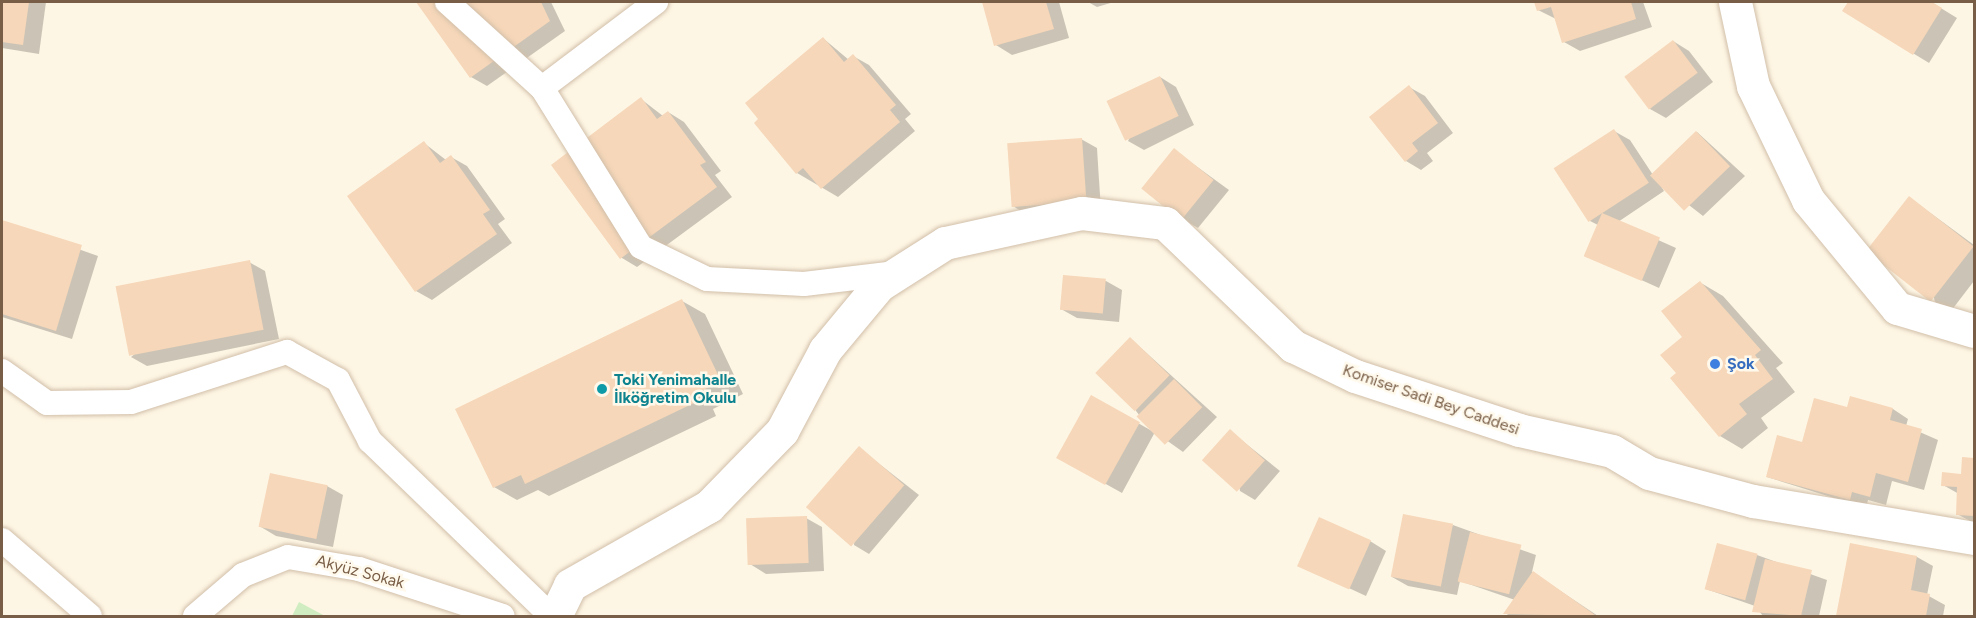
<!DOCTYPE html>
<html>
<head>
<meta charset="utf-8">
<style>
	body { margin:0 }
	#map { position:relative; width:1976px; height:618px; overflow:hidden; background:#fef6e4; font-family:Figtree,sans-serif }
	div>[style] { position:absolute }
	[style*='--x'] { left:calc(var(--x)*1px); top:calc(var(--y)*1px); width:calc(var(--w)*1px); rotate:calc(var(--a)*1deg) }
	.green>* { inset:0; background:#cfedc1 }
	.shadow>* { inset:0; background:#0003 }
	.building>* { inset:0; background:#f6d7b9; transform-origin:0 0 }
	.roads { filter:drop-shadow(0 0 2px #d1bfa9) drop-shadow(0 0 2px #d1bfa9) }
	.street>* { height:24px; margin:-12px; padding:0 12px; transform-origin:12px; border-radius:12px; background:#fff }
	.secondary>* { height:33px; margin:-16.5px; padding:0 16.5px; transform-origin:16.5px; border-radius:16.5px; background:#fff }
	.dots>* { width:16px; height:16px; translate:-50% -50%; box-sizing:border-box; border:3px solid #fff9ec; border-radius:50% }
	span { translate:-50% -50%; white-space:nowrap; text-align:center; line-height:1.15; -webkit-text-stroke:5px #fff9ec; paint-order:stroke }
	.shop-label { font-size:16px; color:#366cbe; font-weight:700 }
	.left { translate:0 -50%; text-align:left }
	.culture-label { font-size:16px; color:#0d838f; font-weight:700 }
	.street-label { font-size:16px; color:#795e47 }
	.frame { position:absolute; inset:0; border:3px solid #795e47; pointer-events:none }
</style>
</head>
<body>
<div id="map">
	<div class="green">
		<div style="clip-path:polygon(299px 602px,325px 616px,292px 616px)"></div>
	</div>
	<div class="shadow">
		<div style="clip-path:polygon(2px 2px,46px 2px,39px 54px,2px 48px)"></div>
		<div style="clip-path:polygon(417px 2px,551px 2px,565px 31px,487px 86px,471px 77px)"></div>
		<div style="clip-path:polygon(983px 2px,1059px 2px,1069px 38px,1012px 55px,996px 45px)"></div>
		<div style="clip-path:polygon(1088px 2px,1114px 2px,1097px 7px)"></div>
		<div style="clip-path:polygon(1536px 2px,1643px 2px,1652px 27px,1580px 51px,1564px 42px,1556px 19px,1538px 10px)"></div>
		<div style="clip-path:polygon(1850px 2px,1931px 2px,1957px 18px,1929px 63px,1844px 11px)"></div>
		<div style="clip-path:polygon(824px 39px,849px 60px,853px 56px,869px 65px,911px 114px,905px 119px,915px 131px,838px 197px,797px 173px)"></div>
		<div style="clip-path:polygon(1673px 41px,1689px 51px,1713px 82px,1666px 118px,1650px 109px)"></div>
		<div style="clip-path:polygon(1160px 77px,1176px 87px,1194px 125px,1144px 150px,1128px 141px)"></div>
		<div style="clip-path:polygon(1409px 87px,1425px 96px,1453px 133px,1427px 153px,1433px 161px,1421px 170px,1406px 161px)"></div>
		<div style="clip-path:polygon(641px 99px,663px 116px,668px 112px,684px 122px,721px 171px,715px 175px,732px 197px,637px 267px,622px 258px,553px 166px)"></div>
		<div style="clip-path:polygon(1614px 131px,1630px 140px,1653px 175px,1697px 132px,1745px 176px,1703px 216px,1658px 181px,1664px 191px,1618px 222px,1676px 248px,1659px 288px,1586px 255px,1598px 225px,1590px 221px)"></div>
		<div style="clip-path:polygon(1081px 139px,1097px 148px,1101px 211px,1029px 216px,1013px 206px)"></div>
		<div style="clip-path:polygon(424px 143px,446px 160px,451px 157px,467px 166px,505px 219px,498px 224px,512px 243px,432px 300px,416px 291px,349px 197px)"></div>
		<div style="clip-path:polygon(1174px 150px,1229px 190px,1198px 228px,1182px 219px)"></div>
		<div style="clip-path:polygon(1910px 198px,1974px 245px,1974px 281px,1951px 311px,1935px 302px)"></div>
		<div style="clip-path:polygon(2px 222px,98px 256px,72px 339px,2px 317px)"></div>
		<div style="clip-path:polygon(249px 262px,265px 271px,279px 339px,147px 366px,131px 357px)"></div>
		<div style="clip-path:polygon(1065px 277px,1106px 281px,1122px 290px,1119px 322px,1077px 318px,1061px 309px)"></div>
		<div style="clip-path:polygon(1701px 283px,1723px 296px,1783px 363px,1776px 368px,1795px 392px,1761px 418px,1768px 428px,1742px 449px,1720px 436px,1678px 374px)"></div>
		<div style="clip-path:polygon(682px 301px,705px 314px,743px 394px,713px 409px,716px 416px,549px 496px,538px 490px,517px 500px,494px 487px)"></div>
		<div style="clip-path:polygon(1130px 338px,1217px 417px,1183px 452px,1155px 432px,1122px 493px,1059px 458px,1092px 397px,1152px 431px,1136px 411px)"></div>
		<div style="clip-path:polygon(1848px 409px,1893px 409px,1908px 419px,1906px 426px,1938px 440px,1924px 490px,1892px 481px,1886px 505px,1868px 500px,1866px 508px,1767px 477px)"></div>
		<div style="clip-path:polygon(1230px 431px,1280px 471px,1255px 500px,1240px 491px)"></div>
		<div style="clip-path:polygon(859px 448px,919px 495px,869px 554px,854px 545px)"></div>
		<div style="clip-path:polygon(1964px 459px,1974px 460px,1974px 523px,1957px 514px,1959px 494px,1943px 485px,1962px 475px)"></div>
		<div style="clip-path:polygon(327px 486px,343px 495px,333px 547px,276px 536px,261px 527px)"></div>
		<div style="clip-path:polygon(806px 518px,822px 527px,824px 571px,766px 574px,750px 564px)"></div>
		<div style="clip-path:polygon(1453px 525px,1536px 555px,1532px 572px,1598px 616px,1510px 616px,1505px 613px,1515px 600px,1460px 581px,1457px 595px,1408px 586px,1392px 577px)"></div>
		<div style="clip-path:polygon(1370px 541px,1386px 551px,1366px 596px,1299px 565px)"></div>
		<div style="clip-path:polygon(1851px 545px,1917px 557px,1933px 566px,1927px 595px,1945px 605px,1943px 616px,1838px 616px)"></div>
		<div style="clip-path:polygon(1757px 555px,1827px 580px,1819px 616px,1763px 616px,1755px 606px,1706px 589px)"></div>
	</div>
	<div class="building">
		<div style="clip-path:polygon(2px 2px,29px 2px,23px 45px,2px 42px)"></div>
		<div style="clip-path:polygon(416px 2px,541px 2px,550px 21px,470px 78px)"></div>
		<div style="clip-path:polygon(982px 2px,1046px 2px,1054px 29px,994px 46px)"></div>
		<div style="clip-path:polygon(1534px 2px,1631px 2px,1636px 19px,1562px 43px,1551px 7px,1537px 11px)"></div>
		<div style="clip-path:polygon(1848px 2px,1932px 2px,1942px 8px,1913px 55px,1842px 11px)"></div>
		<div style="clip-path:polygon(823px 37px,844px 62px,853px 54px,896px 105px,890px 110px,900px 122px,821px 189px,803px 168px,796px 174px,754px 123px,758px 119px,745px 103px)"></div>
		<div style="left:1673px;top:40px;width:41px;height:61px;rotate:53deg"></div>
		<div style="left:1160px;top:76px;width:44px;height:59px;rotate:65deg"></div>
		<div style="clip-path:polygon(1409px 85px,1438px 123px,1412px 143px,1418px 151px,1405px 162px,1369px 117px)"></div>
		<div style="clip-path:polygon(641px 97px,657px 119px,668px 111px,706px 162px,700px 165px,717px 187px,620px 259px,551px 165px)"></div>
		<div style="left:1614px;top:129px;width:64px;height:72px;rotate:57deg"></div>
		<div style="left:1696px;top:131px;width:49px;height:64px;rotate:46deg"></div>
		<div style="left:1082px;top:138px;width:64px;height:75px;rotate:86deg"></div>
		<div style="clip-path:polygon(424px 141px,440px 163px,451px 155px,490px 210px,483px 214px,497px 234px,415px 292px,347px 196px)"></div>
		<div style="left:1174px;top:148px;width:51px;height:52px;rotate:39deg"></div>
		<div style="left:1909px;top:196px;width:82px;height:70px;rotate:38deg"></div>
		<div style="left:1602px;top:213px;width:63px;height:47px;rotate:23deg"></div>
		<div style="clip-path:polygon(2px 220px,82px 245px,56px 331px,2px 314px)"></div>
		<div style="left:250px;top:260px;width:71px;height:137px;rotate:79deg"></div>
		<div style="left:1063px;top:275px;width:43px;height:35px;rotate:5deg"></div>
		<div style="clip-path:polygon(1700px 281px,1761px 350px,1755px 355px,1773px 379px,1739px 404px,1747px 414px,1719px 437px,1670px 378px,1676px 373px,1660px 355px,1682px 337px,1661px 311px)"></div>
		<div style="clip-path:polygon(682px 299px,721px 381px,691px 396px,694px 403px,525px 484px,521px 475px,493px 488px,455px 409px)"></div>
		<div style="left:1130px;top:337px;width:55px;height:50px;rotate:44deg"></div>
		<div style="left:1174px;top:379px;width:40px;height:53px;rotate:45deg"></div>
		<div style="left:1091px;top:395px;width:56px;height:72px;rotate:29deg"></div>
		<div style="clip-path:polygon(1850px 396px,1893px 408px,1890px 420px,1922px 429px,1908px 482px,1876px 473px,1870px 497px,1852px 492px,1850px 500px,1766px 477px,1777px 435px,1802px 442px,1814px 398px,1847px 407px)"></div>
		<div style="left:1230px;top:429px;width:47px;height:42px;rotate:42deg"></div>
		<div style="left:859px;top:446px;width:60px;height:81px;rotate:41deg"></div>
		<div style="clip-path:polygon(1962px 457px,1974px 458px,1974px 516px,1956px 515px,1957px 487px,1941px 486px,1942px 472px,1961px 474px)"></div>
		<div style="left:270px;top:473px;width:59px;height:55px;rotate:12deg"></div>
		<div style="left:1403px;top:514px;width:51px;height:64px;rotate:11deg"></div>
		<div style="left:807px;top:516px;width:47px;height:61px;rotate:88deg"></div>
		<div style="left:1319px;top:517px;width:57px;height:54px;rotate:24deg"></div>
		<div style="left:1470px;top:532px;width:53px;height:51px;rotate:14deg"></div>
		<div style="left:1717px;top:543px;width:42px;height:48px;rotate:15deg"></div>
		<div style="clip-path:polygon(1850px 543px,1917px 556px,1911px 590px,1930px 594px,1926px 616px,1836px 616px)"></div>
		<div style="clip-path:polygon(1765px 559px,1812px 570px,1801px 616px,1752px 612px)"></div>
		<div style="clip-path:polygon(1533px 571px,1595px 615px,1594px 616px,1503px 614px)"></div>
	</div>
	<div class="roads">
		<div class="street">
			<div style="--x:447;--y:2;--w:128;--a:42.2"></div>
			<div style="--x:542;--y:88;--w:187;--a:58.1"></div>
			<div style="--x:641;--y:247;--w:73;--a:25.9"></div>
			<div style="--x:707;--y:279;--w:97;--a:3"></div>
			<div style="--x:804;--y:284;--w:93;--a:-6.8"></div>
			<div style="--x:542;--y:88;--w:143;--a:-37"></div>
			<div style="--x:2;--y:371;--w:55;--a:35.4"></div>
			<div style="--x:47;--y:403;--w:84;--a:-0.7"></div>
			<div style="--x:131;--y:402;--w:164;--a:-17.8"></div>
			<div style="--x:287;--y:352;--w:58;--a:28.8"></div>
			<div style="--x:338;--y:380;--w:69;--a:62.3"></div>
			<div style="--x:370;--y:441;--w:252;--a:44"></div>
			<div style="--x:2;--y:540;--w:116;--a:40.8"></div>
			<div style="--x:195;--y:616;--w:63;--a:-40.5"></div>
			<div style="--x:243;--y:575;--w:48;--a:-21.8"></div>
			<div style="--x:288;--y:557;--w:72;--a:9.6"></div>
			<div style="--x:359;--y:569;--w:151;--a:18.1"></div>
		</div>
		<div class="secondary">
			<div style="--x:1735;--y:2;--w:86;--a:77.9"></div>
			<div style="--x:1753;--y:86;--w:127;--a:64.2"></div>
			<div style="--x:1808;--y:200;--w:140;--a:50.5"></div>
			<div style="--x:1897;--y:308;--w:80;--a:16.6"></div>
			<div style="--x:555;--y:616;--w:34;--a:-64"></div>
			<div style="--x:570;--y:585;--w:160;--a:-29.6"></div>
			<div style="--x:709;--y:506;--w:105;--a:-45.8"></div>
			<div style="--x:782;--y:431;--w:92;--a:-62"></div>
			<div style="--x:825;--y:350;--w:85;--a:-50.3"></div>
			<div style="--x:879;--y:285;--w:78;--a:-32.5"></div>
			<div style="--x:945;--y:243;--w:140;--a:-12.4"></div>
			<div style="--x:1082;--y:213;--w:84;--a:6.9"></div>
			<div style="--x:1165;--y:223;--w:178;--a:43.9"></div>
			<div style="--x:1293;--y:346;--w:69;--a:25.8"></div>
			<div style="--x:1355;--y:376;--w:173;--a:18.2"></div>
			<div style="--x:1519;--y:430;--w:95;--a:12.7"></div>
			<div style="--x:1612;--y:451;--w:43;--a:30.7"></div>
			<div style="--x:1649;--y:473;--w:108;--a:15.1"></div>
			<div style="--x:1753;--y:501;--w:224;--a:9.5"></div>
		</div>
	</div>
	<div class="dots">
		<div style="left:1715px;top:364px;background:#3f7fe0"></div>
		<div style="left:602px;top:389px;background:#0f9aa8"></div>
	</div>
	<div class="shop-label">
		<span class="left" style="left:1727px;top:364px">Şok</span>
	</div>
	<div class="culture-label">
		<span class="left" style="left:614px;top:389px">Toki Yenimahalle<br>İlköğretim Okulu</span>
	</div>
	<div class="street-label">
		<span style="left:1431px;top:400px;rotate:19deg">Komiser Sadi Bey Caddesi</span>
		<span style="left:360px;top:572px;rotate:15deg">Akyüz Sokak</span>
	</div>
	<div class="frame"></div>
</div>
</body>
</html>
